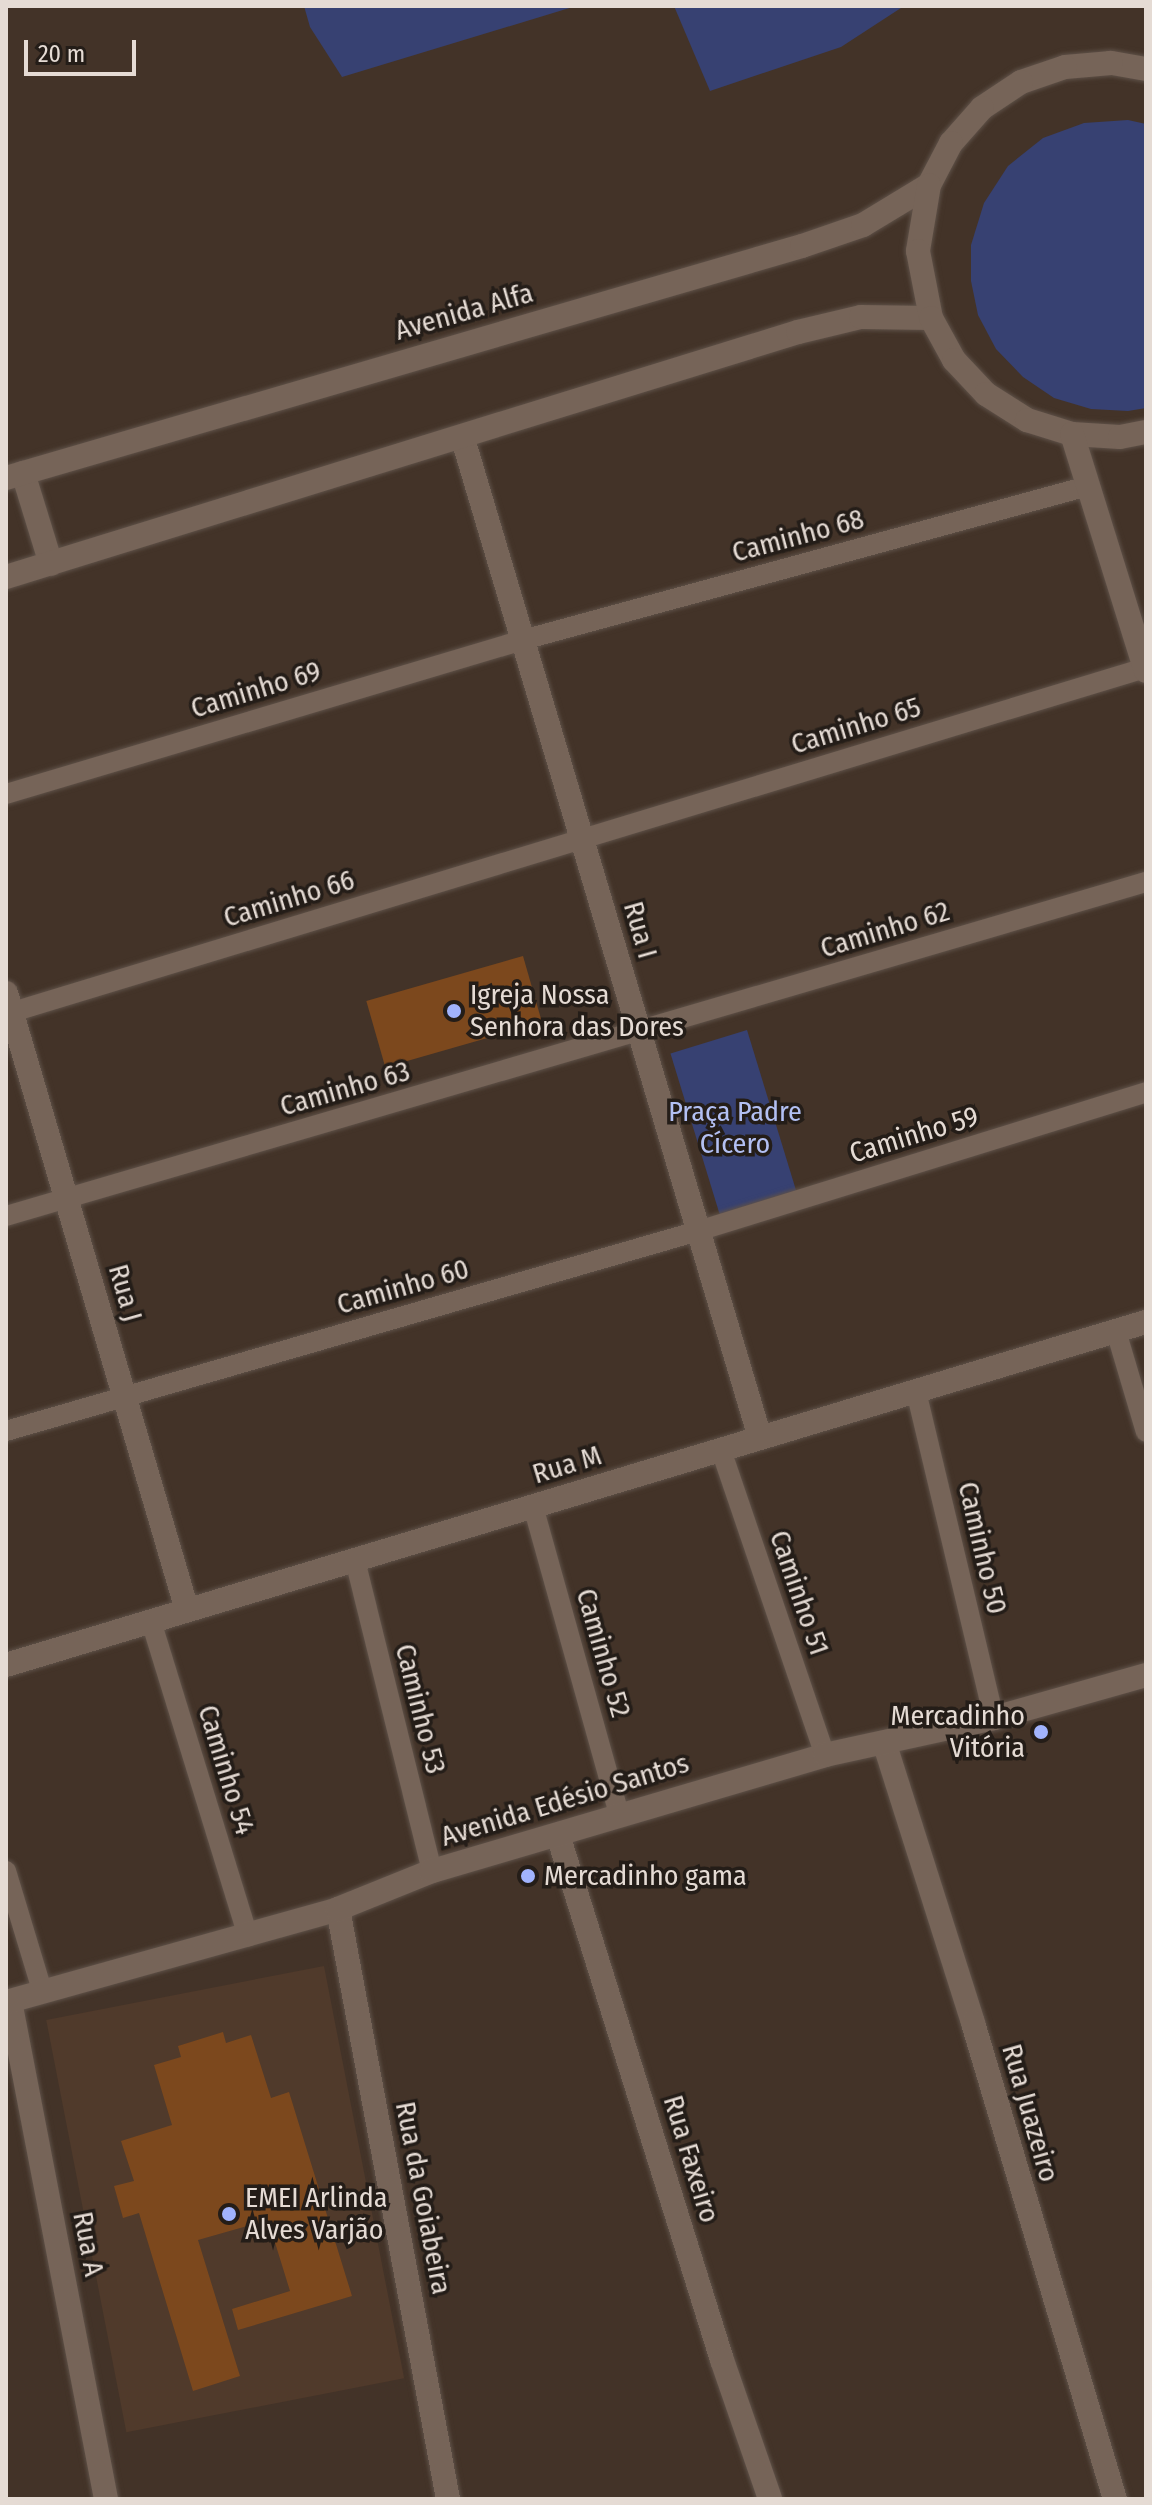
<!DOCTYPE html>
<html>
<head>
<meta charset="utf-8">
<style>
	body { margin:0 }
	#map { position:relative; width:1152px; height:2505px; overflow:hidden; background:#433328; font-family:"Fira Sans Condensed",sans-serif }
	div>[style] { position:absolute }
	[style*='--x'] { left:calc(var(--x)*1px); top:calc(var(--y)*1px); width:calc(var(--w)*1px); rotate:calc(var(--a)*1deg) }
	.built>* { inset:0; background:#503a2b; transform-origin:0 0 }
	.green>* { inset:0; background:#374172; transform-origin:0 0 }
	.building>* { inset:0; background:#7c481d; transform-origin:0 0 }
	.roads { filter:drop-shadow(0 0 2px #5e5148) drop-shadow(0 0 2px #5e5148) }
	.lane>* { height:20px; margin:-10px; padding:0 10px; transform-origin:10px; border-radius:10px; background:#766458 }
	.street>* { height:24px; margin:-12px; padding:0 12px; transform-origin:12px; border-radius:12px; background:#766458 }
	.secondary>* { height:24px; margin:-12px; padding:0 12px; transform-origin:12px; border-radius:12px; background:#766458 }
	.dots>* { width:22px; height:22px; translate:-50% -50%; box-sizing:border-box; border:4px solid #241d18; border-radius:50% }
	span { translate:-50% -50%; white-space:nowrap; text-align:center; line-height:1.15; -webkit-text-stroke:7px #241d18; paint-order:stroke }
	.street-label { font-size:28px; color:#e5dbd4 }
	.poi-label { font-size:28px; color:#e5dbd4 }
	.left { translate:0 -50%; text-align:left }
	.right { translate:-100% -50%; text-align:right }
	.park-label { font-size:28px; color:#b3c0f3 }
	.frame { position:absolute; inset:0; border:8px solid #e5dbd4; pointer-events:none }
	.scale { position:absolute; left:24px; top:40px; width:112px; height:36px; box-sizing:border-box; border:4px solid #e5dbd4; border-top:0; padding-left:10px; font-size:24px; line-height:28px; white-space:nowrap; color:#e5dbd4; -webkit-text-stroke:6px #241d18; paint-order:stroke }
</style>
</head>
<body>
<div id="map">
	<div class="built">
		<div style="left:324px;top:1966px;width:420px;height:283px;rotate:79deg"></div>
	</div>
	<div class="green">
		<div style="clip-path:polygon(304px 6px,576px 6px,342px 77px,310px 27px)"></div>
		<div style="clip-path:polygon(674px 6px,904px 6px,841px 47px,710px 91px)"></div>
		<div style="clip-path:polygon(1128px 120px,1146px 124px,1146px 408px,1128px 411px,1091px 409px,1054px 398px,1023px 377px,996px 349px,978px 315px,971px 281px,971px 245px,984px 203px,1008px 166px,1043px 138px,1084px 123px)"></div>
		<div style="left:747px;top:1030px;width:171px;height:80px;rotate:73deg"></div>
	</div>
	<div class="building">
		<div style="left:523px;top:956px;width:69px;height:163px;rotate:74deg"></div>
		<div style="clip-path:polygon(223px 2032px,226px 2043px,251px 2035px,271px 2098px,289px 2092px,352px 2296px,238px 2330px,232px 2309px,290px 2291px,268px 2220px,198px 2240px,240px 2376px,193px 2391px,139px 2213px,123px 2218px,114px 2186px,134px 2181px,121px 2141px,172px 2125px,154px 2065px,181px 2057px,178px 2046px)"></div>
	</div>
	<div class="roads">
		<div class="lane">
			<div style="--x:6;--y:794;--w:539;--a:-16.59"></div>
			<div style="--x:523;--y:640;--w:586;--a:-15.25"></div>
			<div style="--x:6;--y:1014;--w:1190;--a:-16.9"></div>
			<div style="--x:6;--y:1216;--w:1188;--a:-16.33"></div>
			<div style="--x:1116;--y:1331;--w:105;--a:73.5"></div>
			<div style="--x:916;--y:1391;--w:336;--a:76.6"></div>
			<div style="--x:6;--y:1431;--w:720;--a:-16.12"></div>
			<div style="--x:698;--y:1231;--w:469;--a:-17.2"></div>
			<div style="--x:721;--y:1450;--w:322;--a:71.2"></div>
			<div style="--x:533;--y:1506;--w:321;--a:74.4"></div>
			<div style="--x:355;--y:1560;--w:320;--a:76.1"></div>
			<div style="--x:151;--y:1621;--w:330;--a:72.9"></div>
			<div style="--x:6;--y:1871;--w:124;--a:73.2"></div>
		</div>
		<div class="street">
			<div style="--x:463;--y:439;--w:1042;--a:73.44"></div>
			<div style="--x:23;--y:473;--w:95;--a:72.9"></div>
			<div style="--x:6;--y:478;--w:829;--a:-16.25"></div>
			<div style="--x:802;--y:246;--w:65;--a:-19"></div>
			<div style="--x:863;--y:225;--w:77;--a:-31.2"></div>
			<div style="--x:6;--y:577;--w:829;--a:-17.19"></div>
			<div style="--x:798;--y:332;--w:65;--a:-13.4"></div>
			<div style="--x:861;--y:317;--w:70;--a:0.8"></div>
			<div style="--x:6;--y:993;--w:643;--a:73.65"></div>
			<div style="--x:6;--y:1665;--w:1190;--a:-16.75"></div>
			<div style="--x:885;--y:1745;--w:292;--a:72.4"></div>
			<div style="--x:973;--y:2023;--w:497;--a:73.4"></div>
			<div style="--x:558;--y:1835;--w:550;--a:72.65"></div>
			<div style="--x:722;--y:2360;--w:147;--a:70.9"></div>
			<div style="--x:338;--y:1909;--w:600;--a:79.44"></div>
			<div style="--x:10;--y:2001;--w:507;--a:79.09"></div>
			<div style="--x:6;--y:2002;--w:345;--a:-15.6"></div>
			<div style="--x:338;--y:1909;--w:101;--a:-22"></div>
			<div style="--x:432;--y:1871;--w:410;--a:-16.4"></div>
			<div style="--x:825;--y:1755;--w:173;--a:-12.3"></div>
			<div style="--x:994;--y:1718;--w:158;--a:-15.8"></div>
		</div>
		<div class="secondary">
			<div style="--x:1146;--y:69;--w:36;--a:-170"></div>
			<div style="--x:1111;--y:63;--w:46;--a:175"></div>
			<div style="--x:1065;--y:67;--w:46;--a:161.2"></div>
			<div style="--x:1021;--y:82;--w:47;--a:146.3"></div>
			<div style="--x:982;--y:108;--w:47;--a:131.5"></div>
			<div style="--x:951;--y:143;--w:47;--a:117.6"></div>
			<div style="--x:929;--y:185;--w:67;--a:99.5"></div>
			<div style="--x:918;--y:251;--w:68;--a:79"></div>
			<div style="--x:931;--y:318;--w:48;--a:61.3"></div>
			<div style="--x:954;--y:360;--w:47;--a:46.7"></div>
			<div style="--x:986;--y:394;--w:49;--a:32.4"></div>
			<div style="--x:1027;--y:420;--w:47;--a:17.3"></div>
			<div style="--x:1072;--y:434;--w:48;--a:3.6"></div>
			<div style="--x:1120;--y:437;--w:26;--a:-11"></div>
			<div style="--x:1072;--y:434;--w:248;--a:72.7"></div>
		</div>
	</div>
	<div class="dots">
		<div style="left:454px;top:1011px;background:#a1b3fd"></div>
		<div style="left:1041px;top:1732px;background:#a1b3fd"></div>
		<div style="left:528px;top:1876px;background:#a1b3fd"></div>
		<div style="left:229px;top:2214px;background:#a1b3fd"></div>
	</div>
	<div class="street-label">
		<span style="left:464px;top:312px;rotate:-16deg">Avenida Alfa</span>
		<span style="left:798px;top:536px;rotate:-15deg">Caminho 68</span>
		<span style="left:256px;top:690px;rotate:-17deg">Caminho 69</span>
		<span style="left:856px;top:726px;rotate:-17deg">Caminho 65</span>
		<span style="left:289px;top:899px;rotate:-17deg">Caminho 66</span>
		<span style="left:640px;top:930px;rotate:74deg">Rua I</span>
		<span style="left:885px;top:930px;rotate:-17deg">Caminho 62</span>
		<span style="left:345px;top:1089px;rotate:-16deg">Caminho 63</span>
		<span style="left:914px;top:1135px;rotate:-17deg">Caminho 59</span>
		<span style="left:403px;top:1287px;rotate:-16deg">Caminho 60</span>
		<span style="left:125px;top:1293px;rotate:74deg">Rua J</span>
		<span style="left:567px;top:1465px;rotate:-17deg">Rua M</span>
		<span style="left:982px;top:1548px;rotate:77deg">Caminho 50</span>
		<span style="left:799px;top:1593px;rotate:71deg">Caminho 51</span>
		<span style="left:603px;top:1653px;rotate:74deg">Caminho 52</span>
		<span style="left:420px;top:1709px;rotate:76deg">Caminho 53</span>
		<span style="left:226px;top:1770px;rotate:73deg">Caminho 54</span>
		<span style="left:565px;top:1800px;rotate:-17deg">Avenida Edésio Santos</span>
		<span style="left:1030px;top:2113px;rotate:74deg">Rua Juazeiro</span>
		<span style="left:691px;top:2159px;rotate:73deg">Rua Faxeiro</span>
		<span style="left:423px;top:2198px;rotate:79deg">Rua da Goiabeira</span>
		<span style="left:88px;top:2244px;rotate:79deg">Rua A</span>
	</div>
	<div class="poi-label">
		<span class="left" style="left:470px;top:1011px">Igreja Nossa<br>Senhora das Dores</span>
		<span class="right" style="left:1025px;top:1732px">Mercadinho<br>Vitória</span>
		<span class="left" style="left:544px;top:1876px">Mercadinho gama</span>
		<span class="left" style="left:245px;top:2214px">EMEI Arlinda<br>Alves Varjão</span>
	</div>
	<div class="park-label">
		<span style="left:735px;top:1128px">Praça Padre<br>Cícero</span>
	</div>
	<div class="frame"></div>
	<div class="scale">20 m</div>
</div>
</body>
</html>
